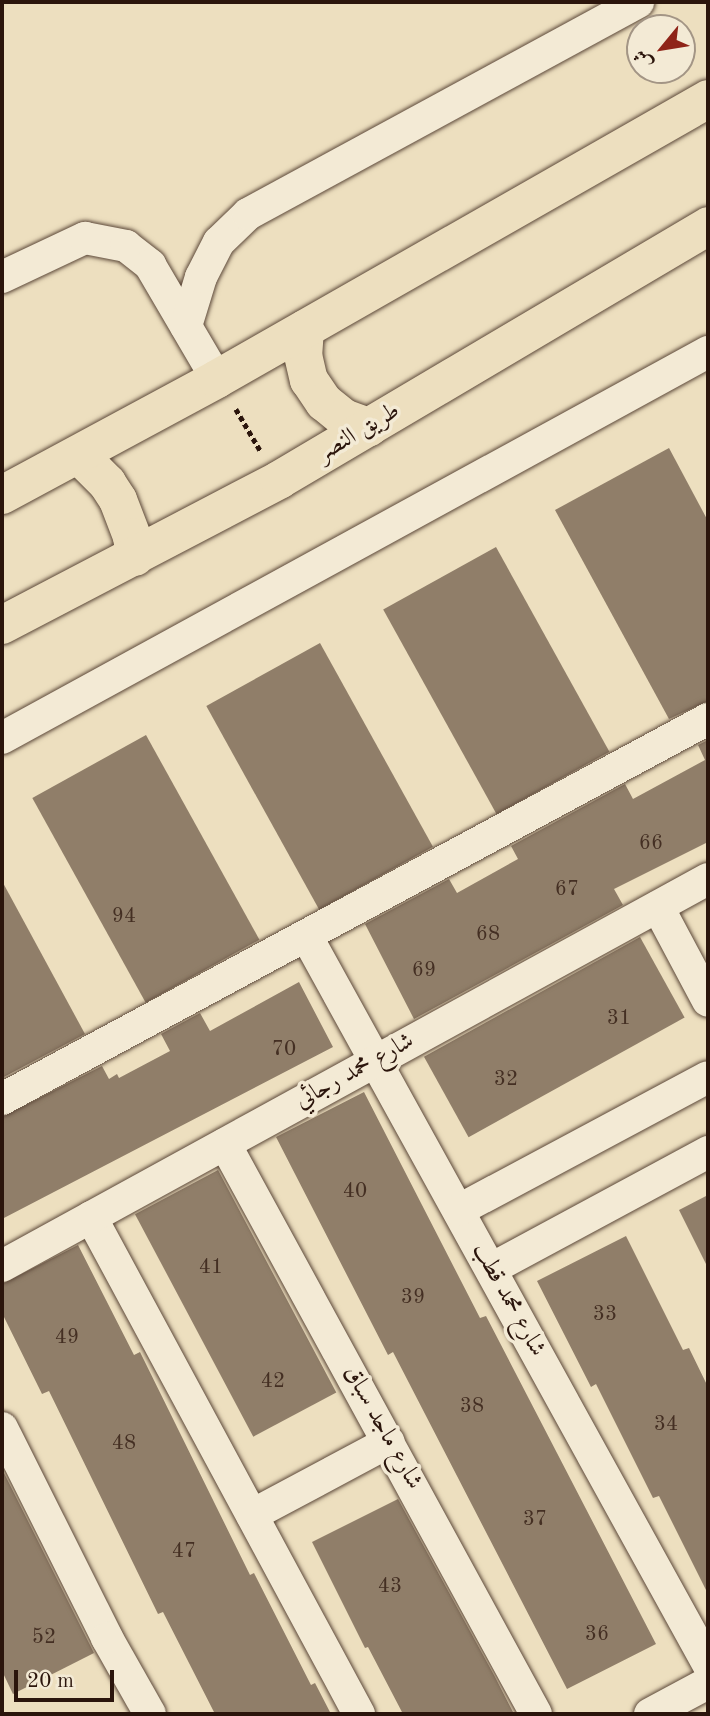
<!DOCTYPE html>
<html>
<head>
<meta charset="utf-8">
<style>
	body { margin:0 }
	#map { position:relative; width:710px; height:1716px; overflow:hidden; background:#eddfbf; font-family:"Old Standard TT",Amiri,serif }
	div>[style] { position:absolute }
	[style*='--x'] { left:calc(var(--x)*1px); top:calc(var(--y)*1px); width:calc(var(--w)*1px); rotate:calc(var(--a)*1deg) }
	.building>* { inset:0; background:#907e69; transform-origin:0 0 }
	.path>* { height:4.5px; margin-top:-2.25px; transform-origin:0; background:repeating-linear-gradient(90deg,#2b150c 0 5px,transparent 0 8.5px) }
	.roads { filter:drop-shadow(0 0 2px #5c4839) drop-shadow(0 0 2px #5c4839) }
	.minor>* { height:32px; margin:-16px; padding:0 16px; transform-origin:16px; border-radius:16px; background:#f3ead5 }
	.highway>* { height:38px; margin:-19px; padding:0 19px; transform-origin:19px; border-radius:19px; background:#eddfbf }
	span { translate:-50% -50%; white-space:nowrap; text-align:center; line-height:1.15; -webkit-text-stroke:7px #f3ead5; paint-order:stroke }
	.number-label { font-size:21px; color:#442f23 }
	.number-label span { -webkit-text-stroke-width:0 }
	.street-label { font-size:24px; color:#2b150c }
	.frame { position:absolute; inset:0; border:4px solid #2b150c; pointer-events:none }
	.north { position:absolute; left:626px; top:14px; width:70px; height:70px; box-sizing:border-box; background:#f3ead5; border:2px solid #a39585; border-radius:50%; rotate:240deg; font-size:19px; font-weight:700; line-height:28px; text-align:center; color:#2b150c }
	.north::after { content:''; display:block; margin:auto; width:24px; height:32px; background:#8f2418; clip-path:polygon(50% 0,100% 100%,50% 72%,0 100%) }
	.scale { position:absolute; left:14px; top:1670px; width:100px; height:32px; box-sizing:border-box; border:4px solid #2b150c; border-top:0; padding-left:9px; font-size:21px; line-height:24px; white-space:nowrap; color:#2b150c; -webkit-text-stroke:5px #f3ead5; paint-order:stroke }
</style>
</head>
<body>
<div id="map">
	<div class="building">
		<div style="clip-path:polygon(669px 448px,708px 521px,708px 701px,669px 719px,555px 510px)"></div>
		<div style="left:496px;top:547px;width:234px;height:129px;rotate:61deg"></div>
		<div style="left:320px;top:643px;width:233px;height:130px;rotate:61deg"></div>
		<div style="left:146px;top:735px;width:234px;height:130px;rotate:61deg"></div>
		<div style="clip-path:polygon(708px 740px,708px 842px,614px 889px,623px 905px,414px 1019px,365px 924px,449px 879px,457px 893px,518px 859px,511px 846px,625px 784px,633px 799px,705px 760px,698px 745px)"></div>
		<div style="clip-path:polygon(2px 881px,85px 1034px,2px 1078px)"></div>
		<div style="left:640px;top:937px;width:92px;height:247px;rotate:61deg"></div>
		<div style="clip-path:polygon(299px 982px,333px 1047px,2px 1219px,2px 1117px,102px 1066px,109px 1079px,117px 1074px,119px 1078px,170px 1051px,161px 1034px,200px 1013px,210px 1031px)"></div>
		<div style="clip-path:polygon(364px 1092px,480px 1318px,486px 1316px,656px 1644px,567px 1689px,393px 1352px,388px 1355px,276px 1137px)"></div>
		<div style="left:218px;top:1170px;width:252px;height:94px;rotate:62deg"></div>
		<div style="clip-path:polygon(708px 1195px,708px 1268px,679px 1210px)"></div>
		<div style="clip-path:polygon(626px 1236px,683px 1350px,689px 1348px,708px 1387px,708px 1594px,659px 1496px,653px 1498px,596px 1384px,591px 1387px,537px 1281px)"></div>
		<div style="clip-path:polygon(78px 1245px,134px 1355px,140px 1352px,250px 1575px,254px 1573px,311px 1685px,315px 1683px,331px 1714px,215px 1714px,163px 1612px,158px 1614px,49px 1391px,42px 1394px,2px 1313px,2px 1284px)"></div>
		<div style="clip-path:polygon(2px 1469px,94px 1653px,13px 1694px,2px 1671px)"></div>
		<div style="clip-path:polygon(398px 1499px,494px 1675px,514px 1714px,403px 1714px,368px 1647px,365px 1648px,312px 1542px)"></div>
	</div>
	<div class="path">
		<div style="--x:236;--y:409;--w:48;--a:59.7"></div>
	</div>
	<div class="roads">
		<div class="minor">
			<div style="--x:2;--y:277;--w:92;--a:-25.2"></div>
			<div style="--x:85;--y:238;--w:42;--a:11"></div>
			<div style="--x:126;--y:246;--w:31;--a:38"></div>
			<div style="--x:150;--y:265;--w:132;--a:59.6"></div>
			<div style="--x:186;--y:326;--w:51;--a:-73"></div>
			<div style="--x:201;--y:277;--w:39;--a:-63"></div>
			<div style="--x:219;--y:242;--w:40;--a:-44"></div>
			<div style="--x:248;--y:214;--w:444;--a:-28.5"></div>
			<div style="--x:2;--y:738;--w:805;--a:-28.67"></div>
			<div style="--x:658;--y:907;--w:106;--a:62"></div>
			<div style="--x:307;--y:937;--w:830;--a:61.12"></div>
			<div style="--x:2;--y:1099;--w:802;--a:-28.29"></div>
			<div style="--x:225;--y:1144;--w:649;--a:61.38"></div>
			<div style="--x:459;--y:1210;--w:282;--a:-28.1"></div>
			<div style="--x:91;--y:1217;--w:565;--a:61.66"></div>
			<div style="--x:2;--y:1266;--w:805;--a:-28.73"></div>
			<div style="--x:491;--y:1269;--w:247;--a:-28.3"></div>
			<div style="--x:2;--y:1428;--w:235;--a:63.4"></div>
			<div style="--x:107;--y:1638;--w:87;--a:60.5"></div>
			<div style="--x:252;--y:1515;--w:155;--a:-28.1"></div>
			<div style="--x:650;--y:1714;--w:66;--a:-28.1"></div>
		</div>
		<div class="highway">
			<div style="--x:305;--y:329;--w:26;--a:94"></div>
			<div style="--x:303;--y:355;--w:26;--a:77"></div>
			<div style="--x:309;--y:380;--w:27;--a:56"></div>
			<div style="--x:324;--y:402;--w:26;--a:39"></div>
			<div style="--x:344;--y:418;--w:27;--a:20"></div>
			<div style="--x:79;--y:455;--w:40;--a:45"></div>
			<div style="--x:107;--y:483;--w:20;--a:57"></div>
			<div style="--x:118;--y:500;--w:40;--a:69"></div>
			<div style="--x:132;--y:537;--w:20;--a:81"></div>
			<div style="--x:2;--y:495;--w:244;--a:-28.3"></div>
			<div style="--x:217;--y:379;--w:565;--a:-29.69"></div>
			<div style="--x:2;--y:625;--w:313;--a:-27.6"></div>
			<div style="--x:279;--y:480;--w:499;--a:-30.6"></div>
		</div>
	</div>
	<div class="number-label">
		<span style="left:651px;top:844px">66</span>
		<span style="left:567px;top:890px">67</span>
		<span style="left:124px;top:917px">94</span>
		<span style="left:488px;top:935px">68</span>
		<span style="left:424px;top:971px">69</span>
		<span style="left:619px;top:1019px">31</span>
		<span style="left:284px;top:1050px">70</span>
		<span style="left:506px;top:1080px">32</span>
		<span style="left:355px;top:1192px">40</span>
		<span style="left:211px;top:1268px">41</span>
		<span style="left:413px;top:1298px">39</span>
		<span style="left:605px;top:1315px">33</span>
		<span style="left:67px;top:1338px">49</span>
		<span style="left:273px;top:1382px">42</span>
		<span style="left:472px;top:1407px">38</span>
		<span style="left:666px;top:1425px">34</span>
		<span style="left:124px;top:1444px">48</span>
		<span style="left:535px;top:1520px">37</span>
		<span style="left:184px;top:1552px">47</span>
		<span style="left:390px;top:1587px">43</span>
		<span style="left:597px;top:1635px">36</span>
		<span style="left:44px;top:1638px">52</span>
	</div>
	<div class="street-label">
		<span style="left:359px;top:433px;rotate:-31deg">طريق النصر</span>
		<span style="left:355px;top:1072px;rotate:-29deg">شارع محمد رجائي</span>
		<span style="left:508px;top:1300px;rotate:61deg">شارع محمد قطب</span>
		<span style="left:382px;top:1428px;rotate:61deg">شارع ماجد سباق</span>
	</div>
	<div class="frame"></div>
	<div class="north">ش</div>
	<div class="scale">20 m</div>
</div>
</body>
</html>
